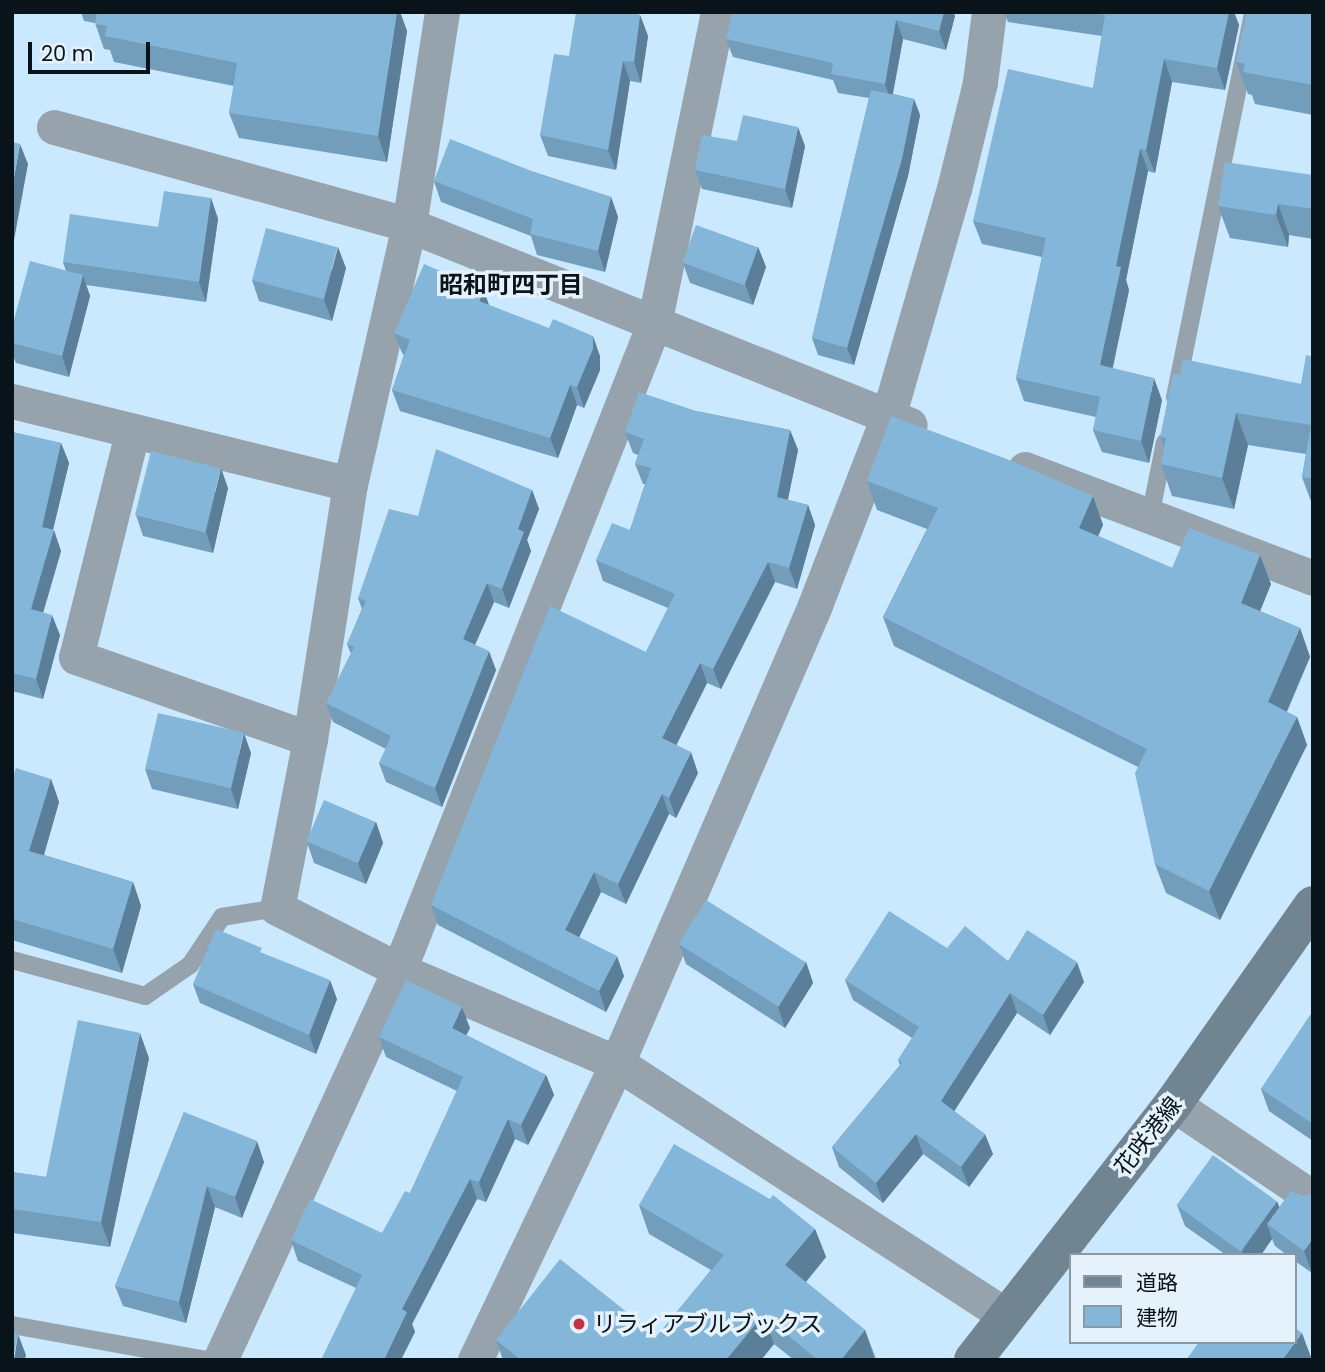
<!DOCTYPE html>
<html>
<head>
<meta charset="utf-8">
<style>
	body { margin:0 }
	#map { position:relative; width:1325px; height:1372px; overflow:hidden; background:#cae8fe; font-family:Poppins,"Noto Sans JP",sans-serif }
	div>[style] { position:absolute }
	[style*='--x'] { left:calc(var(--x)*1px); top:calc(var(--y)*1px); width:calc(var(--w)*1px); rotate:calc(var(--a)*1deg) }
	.lane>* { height:18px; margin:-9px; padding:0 9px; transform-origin:9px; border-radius:9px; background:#97a3ac }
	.street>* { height:35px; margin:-17.5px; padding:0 17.5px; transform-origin:17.5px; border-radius:17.5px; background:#97a3ac }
	.secondary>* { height:38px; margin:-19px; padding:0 19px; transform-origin:19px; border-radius:19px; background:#718491 }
	.wall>* { inset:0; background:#729dbb }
	.shaded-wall>* { inset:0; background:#5c7f99 }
	.building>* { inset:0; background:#84b6da; transform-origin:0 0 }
	.dots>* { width:19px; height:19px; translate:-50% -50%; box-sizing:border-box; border:4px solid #e6f2fb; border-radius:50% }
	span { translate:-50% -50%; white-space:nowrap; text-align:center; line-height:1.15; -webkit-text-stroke:7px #e6f2fb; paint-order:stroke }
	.street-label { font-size:23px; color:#08131a }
	.poi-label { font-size:23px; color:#08131a }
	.left { translate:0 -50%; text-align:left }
	.neighbourhood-label { font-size:24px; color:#08131a; font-weight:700 }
	.frame { position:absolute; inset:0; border:14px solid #08131a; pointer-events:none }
	.legend { position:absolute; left:1069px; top:1253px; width:228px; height:91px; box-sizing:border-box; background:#e6f2fb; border:2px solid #8d99a1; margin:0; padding:9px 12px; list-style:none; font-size:21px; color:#08131a }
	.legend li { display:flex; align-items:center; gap:14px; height:35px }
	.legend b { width:35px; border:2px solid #8d99a1 }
	.scale { position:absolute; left:28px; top:42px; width:122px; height:32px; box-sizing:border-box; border:4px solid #08131a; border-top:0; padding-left:9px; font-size:21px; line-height:24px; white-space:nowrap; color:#08131a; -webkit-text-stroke:5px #e6f2fb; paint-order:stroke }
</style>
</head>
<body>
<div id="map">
	<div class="lane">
		<div style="--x:1175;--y:397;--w:393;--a:-78.5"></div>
		<div style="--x:1150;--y:517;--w:76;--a:-78.7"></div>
		<div style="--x:12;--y:960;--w:138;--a:15.1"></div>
		<div style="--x:145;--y:996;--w:55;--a:-34.6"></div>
		<div style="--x:190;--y:965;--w:58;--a:-56.3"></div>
		<div style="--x:222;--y:917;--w:56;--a:-9.3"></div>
		<div style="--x:12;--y:1325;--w:197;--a:10.2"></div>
	</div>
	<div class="street">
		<div style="--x:442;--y:12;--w:216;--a:98.8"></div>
		<div style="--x:409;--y:225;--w:266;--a:102.8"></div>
		<div style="--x:350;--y:484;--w:258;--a:98.9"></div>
		<div style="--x:310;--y:739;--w:172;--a:101"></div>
		<div style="--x:277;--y:908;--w:137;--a:26.9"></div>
		<div style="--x:399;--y:970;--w:237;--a:23.1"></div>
		<div style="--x:617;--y:1063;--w:465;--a:33"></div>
		<div style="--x:54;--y:127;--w:368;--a:15.4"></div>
		<div style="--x:409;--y:225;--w:539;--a:21.76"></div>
		<div style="--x:12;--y:401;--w:348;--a:13.8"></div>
		<div style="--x:132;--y:433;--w:231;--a:104"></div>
		<div style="--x:76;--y:657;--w:248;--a:19.3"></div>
		<div style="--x:1025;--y:469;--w:308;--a:20.7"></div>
		<div style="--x:1173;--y:1104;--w:169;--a:33.9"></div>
		<div style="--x:220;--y:1360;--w:429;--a:-65.3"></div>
		<div style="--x:399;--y:970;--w:695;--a:-68.46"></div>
		<div style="--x:654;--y:324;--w:318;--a:-78.4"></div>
		<div style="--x:475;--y:1360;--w:329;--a:-64.4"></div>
		<div style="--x:617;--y:1063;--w:499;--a:-66.6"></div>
		<div style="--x:815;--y:605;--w:202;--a:-68.8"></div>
		<div style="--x:888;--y:417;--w:237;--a:-73.9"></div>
		<div style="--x:954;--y:189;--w:110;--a:-76.3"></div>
		<div style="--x:980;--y:82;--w:71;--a:-82.7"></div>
	</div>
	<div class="secondary">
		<div style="--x:973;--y:1360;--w:325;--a:-52"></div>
		<div style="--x:1173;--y:1104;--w:243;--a:-54.9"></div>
	</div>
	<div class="wall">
		<div style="clip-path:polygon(81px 12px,400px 12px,407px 31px,387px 162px,239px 138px,229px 113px,234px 86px,114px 62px,110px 50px,104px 49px,95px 23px,84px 21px)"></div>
		<div style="clip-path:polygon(625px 12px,640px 15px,648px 36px,641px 83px,630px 81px,616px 170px,548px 156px,540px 135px,569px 56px)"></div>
		<div style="clip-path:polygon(944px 12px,953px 12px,955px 16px,946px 50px,903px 39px,893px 94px,914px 99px,920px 115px,908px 176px,854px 365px,818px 355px,812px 338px,869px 98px,838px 93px,833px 80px,733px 57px,726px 39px)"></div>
		<div style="clip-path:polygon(1004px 12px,1234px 12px,1239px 25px,1225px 90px,1172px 82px,1155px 173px,1148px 171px,1126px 280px,1129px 290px,1113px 368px,1162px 400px,1149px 463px,1102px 452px,1093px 430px,1096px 417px,1024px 401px,1016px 378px,1042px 257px,982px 244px,973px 221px,1093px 88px,1102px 36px,1008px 22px)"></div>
		<div style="clip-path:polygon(1313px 12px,1313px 115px,1255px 104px,1252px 95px,1248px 94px,1236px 62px)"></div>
		<div style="clip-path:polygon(737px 141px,805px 146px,792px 208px,702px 189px,695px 170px)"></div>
		<div style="clip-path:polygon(534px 172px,611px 197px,618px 217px,605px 272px,537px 255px,531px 236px,441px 202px,434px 181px)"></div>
		<div style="clip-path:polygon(1313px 175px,1313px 239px,1289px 235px,1288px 247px,1230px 238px,1218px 206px)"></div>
		<div style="clip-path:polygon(211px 198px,218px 219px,206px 302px,86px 285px,90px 296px,69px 377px,16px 363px,12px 353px,12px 327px,66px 271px,63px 262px,158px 227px)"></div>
		<div style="clip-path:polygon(758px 247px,766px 267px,753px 305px,690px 283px,683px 263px)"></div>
		<div style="clip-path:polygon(346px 268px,332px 321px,259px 301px,252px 280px)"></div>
		<div style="clip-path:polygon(489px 305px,600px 356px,600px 370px,584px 408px,577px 405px,558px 458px,400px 411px,392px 390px,404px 355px,402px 353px,394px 333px)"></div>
		<div style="clip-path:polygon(1313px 357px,1313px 507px,1302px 477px,1306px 454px,1248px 445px,1234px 509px,1172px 496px,1161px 464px,1164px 448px,1160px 437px,1180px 375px,1301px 384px)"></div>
		<div style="clip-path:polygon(696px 411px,790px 430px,798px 450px,788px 500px,808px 505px,815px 525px,797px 589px,775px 582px,721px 689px,707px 683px,676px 745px,698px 773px,676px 818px,669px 814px,626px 904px,601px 892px,579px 937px,624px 976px,606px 1012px,438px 925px,431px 905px,646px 652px,668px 608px,603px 581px,596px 560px,630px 530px,645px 484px,643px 484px,635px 464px,638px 455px,633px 453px,625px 432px)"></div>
		<div style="clip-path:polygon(12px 432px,61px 443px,69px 463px,53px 530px,61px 551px,43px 613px,60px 635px,43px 699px,12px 691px)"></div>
		<div style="clip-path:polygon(867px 481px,1093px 496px,1103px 525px,1098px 536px,1172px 568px,1271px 584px,1260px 611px,1300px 628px,1310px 657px,1287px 712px,1297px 717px,1307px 745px,1220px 920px,1166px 893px,1155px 864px,1138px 767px,894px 646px,883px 617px,927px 529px,877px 510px)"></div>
		<div style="clip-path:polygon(228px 488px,213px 553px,143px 536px,136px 515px)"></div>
		<div style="clip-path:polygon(532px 490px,539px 509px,527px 540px,531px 551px,509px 608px,494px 602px,475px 645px,496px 670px,442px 807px,386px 782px,379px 763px,386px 749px,333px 722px,326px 703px,351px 654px,347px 644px,362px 609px,358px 598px,418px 516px)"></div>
		<div style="clip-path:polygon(251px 753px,238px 809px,152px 789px,145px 769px)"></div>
		<div style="clip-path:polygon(51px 779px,59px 802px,44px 855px,133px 882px,141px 906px,122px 973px,12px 940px,12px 780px)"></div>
		<div style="clip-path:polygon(376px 822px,383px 843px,366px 884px,314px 863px,307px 842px)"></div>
		<div style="clip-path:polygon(679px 944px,806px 962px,813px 983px,785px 1028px,686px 964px)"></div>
		<div style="clip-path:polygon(947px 948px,1008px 961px,1084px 982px,1050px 1035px,1017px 1013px,954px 1111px,993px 1154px,969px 1187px,923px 1154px,883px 1203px,839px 1167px,832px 1147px,900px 1065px,898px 1060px,912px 1038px,853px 1000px,845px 980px)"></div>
		<div style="clip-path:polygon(264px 954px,337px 999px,316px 1054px,200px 1003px,193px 984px)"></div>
		<div style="clip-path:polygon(1313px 1011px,1313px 1141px,1269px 1111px,1261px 1089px)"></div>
		<div style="clip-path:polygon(470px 1028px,466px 1035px,546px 1075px,554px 1095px,528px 1145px,515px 1139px,486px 1202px,477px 1199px,412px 1324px,415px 1332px,356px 1288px,298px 1261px,291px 1240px,382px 1233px,410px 1193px,457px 1091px,386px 1057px,379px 1037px)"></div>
		<div style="clip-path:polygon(149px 1058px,110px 1247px,13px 1233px,12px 1238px,12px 1172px,46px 1177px)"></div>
		<div style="clip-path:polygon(184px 1112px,264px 1162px,242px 1218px,215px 1207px,186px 1323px,123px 1306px,115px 1286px)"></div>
		<div style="clip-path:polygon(1291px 1191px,1312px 1273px,1295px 1261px,1295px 1255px,1287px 1255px,1275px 1246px,1272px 1239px,1261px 1255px,1226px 1255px,1185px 1226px,1177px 1205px,1280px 1207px)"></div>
		<div style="clip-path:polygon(639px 1205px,815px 1229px,826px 1257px,806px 1282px,865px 1330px,876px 1359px,794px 1360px,774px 1344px,761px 1360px,503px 1360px,496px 1340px,657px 1336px,711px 1270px,649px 1234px)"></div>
	</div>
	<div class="shaded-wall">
		<div style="clip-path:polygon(397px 12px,400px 12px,407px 31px,387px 162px,378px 136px)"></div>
		<div style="clip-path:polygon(944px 12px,953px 12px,955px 16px,946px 50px,939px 31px)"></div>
		<div style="clip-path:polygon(1229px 12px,1234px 12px,1239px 25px,1225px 90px,1217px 68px)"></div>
		<div style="clip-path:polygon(640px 15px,648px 36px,641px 83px,634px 62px)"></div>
		<div style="clip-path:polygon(896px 20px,903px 39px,891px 102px,885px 84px)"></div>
		<div style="clip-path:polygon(1164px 59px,1172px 82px,1155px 173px,1146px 150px)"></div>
		<div style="clip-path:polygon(623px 61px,630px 81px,616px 170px,608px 150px)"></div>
		<div style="clip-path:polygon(914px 99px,920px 115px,908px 176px,854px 365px,847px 348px)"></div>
		<div style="clip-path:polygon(798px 127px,805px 146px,792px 208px,785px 189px)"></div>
		<div style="clip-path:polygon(20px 144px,28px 164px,12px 251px,12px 189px)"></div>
		<div style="clip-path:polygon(1140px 149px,1148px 171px,1126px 280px,1129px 290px,1108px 388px,1100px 365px,1116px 266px)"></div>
		<div style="clip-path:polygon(611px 197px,618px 217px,605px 272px,598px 251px)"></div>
		<div style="clip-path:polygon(211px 198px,218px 219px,206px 302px,199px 282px)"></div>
		<div style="clip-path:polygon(1278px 204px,1289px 235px,1288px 247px,1276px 215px)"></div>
		<div style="clip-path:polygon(338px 247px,346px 268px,332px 321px,324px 300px)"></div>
		<div style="clip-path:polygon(758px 247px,766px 267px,753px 305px,745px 284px)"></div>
		<div style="clip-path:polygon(83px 275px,90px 296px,69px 377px,62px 356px)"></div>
		<div style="clip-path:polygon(484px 290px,491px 311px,479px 301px)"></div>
		<div style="clip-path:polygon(593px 336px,600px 356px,600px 370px,584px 408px,577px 387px)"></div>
		<div style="clip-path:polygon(1154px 378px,1162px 400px,1149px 463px,1141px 441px)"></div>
		<div style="clip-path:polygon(570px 385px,577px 405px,558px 458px,550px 438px)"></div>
		<div style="clip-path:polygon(1236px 413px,1248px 445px,1234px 509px,1222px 478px)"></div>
		<div style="clip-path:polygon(790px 430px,798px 450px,784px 517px,777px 497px)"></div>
		<div style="clip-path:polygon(61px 443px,69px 463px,49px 546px,54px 530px,61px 551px,38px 630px,31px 609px,42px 527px)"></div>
		<div style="clip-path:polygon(221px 468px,228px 488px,213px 553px,206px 532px)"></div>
		<div style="clip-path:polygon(532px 490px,539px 509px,527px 540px,531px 551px,509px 608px,502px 589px,518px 529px)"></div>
		<div style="clip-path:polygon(1093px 496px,1103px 525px,1089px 557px,1079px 528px)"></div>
		<div style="clip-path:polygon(808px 505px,815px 525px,797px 589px,789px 568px)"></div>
		<div style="clip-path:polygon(1260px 555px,1271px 584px,1252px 631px,1241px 603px)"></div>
		<div style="clip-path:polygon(768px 562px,775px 582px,721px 689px,713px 669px)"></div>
		<div style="clip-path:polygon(487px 583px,494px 602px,469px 658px,463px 639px)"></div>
		<div style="clip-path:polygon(52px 615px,60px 635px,43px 699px,36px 679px)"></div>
		<div style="clip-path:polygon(1300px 628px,1310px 657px,1278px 731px,1268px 702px)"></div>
		<div style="clip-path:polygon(489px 651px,496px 670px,442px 807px,435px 788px)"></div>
		<div style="clip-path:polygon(700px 663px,707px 683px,670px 758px,662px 738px)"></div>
		<div style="clip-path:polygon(1297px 717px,1307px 745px,1220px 920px,1209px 891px)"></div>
		<div style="clip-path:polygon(244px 733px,251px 753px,238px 809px,231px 789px)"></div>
		<div style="clip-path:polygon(691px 752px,698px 773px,676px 818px,669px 798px)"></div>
		<div style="clip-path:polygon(51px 779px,59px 802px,38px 875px,29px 851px)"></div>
		<div style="clip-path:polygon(662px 794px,669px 814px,626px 904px,618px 884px)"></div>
		<div style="clip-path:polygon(376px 822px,383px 843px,366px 884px,358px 863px)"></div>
		<div style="clip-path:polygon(594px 872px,601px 892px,573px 950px,565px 930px)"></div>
		<div style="clip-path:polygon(133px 882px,141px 906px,122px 973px,113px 949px)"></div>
		<div style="clip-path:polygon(617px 956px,624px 976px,606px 1012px,599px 991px)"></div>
		<div style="clip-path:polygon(806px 962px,813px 983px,785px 1028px,778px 1007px)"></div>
		<div style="clip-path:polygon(1077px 962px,1084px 982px,1050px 1035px,1043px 1015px)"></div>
		<div style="clip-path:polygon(330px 980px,337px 999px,316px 1054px,309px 1035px)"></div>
		<div style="clip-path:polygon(1010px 993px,1017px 1013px,948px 1121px,941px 1101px)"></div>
		<div style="clip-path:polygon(462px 1007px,470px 1028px,460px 1048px,452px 1028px)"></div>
		<div style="clip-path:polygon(140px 1033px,149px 1058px,110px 1247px,101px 1222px)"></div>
		<div style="clip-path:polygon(546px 1075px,554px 1095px,528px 1145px,521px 1125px)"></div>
		<div style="clip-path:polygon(508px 1119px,515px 1139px,486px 1202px,479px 1182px)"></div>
		<div style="clip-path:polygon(916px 1134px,923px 1154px,883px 1203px,876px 1183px)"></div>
		<div style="clip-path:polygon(985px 1134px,993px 1154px,969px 1187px,961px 1167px)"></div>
		<div style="clip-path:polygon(257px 1141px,264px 1162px,242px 1218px,235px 1197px)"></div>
		<div style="clip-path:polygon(470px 1179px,477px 1199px,412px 1324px,415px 1332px,401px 1360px,384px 1360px,402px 1309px)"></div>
		<div style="clip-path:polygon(207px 1186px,215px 1207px,186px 1323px,179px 1302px)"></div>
		<div style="clip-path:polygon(1277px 1201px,1285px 1221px,1267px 1224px,1272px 1239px,1261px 1255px,1243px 1255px,1242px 1251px)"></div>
		<div style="clip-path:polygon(815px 1229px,826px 1257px,796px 1294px,785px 1265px)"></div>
		<div style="clip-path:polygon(1313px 1238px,1313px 1271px,1312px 1273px,1304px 1251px)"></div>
		<div style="clip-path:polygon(763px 1315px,774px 1344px,761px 1360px,726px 1360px)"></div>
		<div style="clip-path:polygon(865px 1330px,875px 1360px,841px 1360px)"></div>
		<div style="clip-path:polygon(1302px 1333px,1312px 1360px,1282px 1360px)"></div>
		<div style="clip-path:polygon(18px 1334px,26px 1355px,25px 1360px,14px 1360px)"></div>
	</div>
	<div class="building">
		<div style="clip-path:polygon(97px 12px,397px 12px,378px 136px,229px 113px,237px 63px,105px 36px,107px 26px,95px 24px)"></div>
		<div style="clip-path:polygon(576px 12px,618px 12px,640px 15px,634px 62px,623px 61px,608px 150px,540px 135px,554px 54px,569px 56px)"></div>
		<div style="clip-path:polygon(732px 12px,944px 12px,939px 31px,896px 20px,885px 84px,831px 74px,833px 63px,726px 39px)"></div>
		<div style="clip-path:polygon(1085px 12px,1229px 12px,1217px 68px,1164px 59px,1146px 150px,1140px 149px,1116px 266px,1121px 267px,1100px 365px,1154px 378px,1141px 441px,1093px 430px,1100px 397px,1016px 378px,1046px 238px,973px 221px,1008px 69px,1093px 88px,1105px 15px)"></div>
		<div style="clip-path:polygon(1247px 12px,1313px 12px,1313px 85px,1243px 72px,1245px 64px,1236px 62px)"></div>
		<div style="clip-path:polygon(871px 90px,914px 99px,902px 159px,847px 348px,812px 338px)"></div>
		<div style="clip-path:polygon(743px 115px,798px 127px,785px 189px,695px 170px,702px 135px,737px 141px)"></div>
		<div style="clip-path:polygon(450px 139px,534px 172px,611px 197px,598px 251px,530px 234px,533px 219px,434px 181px)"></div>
		<div style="clip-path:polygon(12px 142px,20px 144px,12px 189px)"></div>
		<div style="clip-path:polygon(1225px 162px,1313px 175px,1313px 209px,1278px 204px,1276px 215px,1218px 206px)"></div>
		<div style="clip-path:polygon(164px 191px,211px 198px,199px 282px,63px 262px,70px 214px,158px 227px)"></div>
		<div style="left:696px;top:225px;width:66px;height:40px;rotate:20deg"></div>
		<div style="left:266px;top:228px;width:74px;height:54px;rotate:15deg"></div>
		<div style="clip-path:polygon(30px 261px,83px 275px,62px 356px,12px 343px,12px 327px)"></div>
		<div style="clip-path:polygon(424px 264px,484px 290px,479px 301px,549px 328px,553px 319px,593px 336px,593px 349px,577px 387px,570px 385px,550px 438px,392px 390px,410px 340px,394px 333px)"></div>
		<div style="clip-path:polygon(1306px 355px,1313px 357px,1313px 479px,1302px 477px,1311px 425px,1236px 413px,1222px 478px,1161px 464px,1166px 438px,1160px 437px,1173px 374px,1180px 375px,1183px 359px,1301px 384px)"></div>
		<div style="clip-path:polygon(639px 392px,696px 411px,790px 430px,777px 497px,808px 505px,789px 568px,768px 562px,713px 669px,700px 663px,662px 738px,691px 752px,669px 798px,662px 794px,618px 884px,594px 872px,565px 930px,617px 956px,599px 991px,431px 905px,550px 606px,646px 652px,675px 594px,596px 560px,612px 523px,630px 530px,651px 468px,635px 464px,644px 439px,625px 432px)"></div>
		<div style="clip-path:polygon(891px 416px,1004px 458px,1093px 496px,1079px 528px,1172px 568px,1189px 528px,1260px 555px,1241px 603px,1300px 628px,1268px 702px,1297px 717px,1209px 891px,1155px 864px,1135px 773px,1147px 749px,883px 617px,938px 508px,867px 481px)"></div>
		<div style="clip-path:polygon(12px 432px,61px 443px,42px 527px,54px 530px,31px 609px,52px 615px,36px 679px,12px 673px)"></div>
		<div style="clip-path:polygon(436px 449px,532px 490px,518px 529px,524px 532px,502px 589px,487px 583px,463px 639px,489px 651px,435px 788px,379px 763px,391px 736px,326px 703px,354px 647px,347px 644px,366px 601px,358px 598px,389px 509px,418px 516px)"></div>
		<div style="left:151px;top:451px;width:72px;height:66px;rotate:14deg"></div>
		<div style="left:158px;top:713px;width:88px;height:57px;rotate:13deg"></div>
		<div style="clip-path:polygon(16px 768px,51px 779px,29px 851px,133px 882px,113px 949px,12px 919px,12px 780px)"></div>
		<div style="left:324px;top:800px;width:56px;height:45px;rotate:23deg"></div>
		<div style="left:706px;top:900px;width:118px;height:52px;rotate:32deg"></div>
		<div style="clip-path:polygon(889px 911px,947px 948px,965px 926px,1008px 961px,1027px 930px,1077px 962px,1043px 1015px,1010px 993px,941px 1101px,985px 1134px,961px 1167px,916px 1134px,876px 1183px,832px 1147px,902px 1063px,898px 1060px,919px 1027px,845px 980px)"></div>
		<div style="clip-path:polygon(216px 929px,262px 948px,260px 952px,330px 980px,309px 1035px,193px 984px)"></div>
		<div style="clip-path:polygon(406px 980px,462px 1007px,452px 1028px,546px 1075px,521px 1125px,508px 1119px,479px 1182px,470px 1179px,402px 1309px,407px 1312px,384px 1360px,321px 1360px,362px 1275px,291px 1240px,310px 1199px,382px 1233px,405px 1191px,410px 1193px,463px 1077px,379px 1037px)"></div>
		<div style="clip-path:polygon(1313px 1011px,1313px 1124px,1261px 1089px)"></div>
		<div style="clip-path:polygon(78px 1020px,140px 1033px,101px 1222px,12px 1209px,12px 1172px,46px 1177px)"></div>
		<div style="clip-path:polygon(184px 1112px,257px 1141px,235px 1197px,207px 1186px,179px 1302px,115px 1286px)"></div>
		<div style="clip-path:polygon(674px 1144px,770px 1199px,773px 1195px,815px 1229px,785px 1265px,865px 1330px,841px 1360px,818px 1360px,763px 1315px,726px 1360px,521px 1360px,496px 1340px,560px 1259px,657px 1336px,724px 1255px,639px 1205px)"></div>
		<div style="left:1213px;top:1155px;width:79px;height:62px;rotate:36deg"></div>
		<div style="clip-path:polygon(1291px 1191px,1304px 1196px,1313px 1194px,1313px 1238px,1304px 1251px,1267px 1224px)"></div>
		<div style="clip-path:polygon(1295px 1328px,1302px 1333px,1282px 1360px,1186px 1360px,1199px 1342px,1295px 1342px)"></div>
		<div style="clip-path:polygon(12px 1333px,18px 1334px,13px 1359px,15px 1360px,12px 1360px)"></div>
	</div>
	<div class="dots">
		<div style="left:579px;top:1324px;background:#c23245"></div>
	</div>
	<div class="street-label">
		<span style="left:1148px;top:1136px;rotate:-52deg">花咲港線</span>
	</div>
	<div class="poi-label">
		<span class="left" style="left:593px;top:1324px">リラィアブルブックス</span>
	</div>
	<div class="neighbourhood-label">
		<span style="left:511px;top:285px">昭和町四丁目</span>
	</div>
	<div class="frame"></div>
	<ul class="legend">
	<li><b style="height:9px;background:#718491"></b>道路</li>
	<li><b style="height:19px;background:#84b6da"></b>建物</li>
	</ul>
	<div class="scale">20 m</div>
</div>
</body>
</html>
